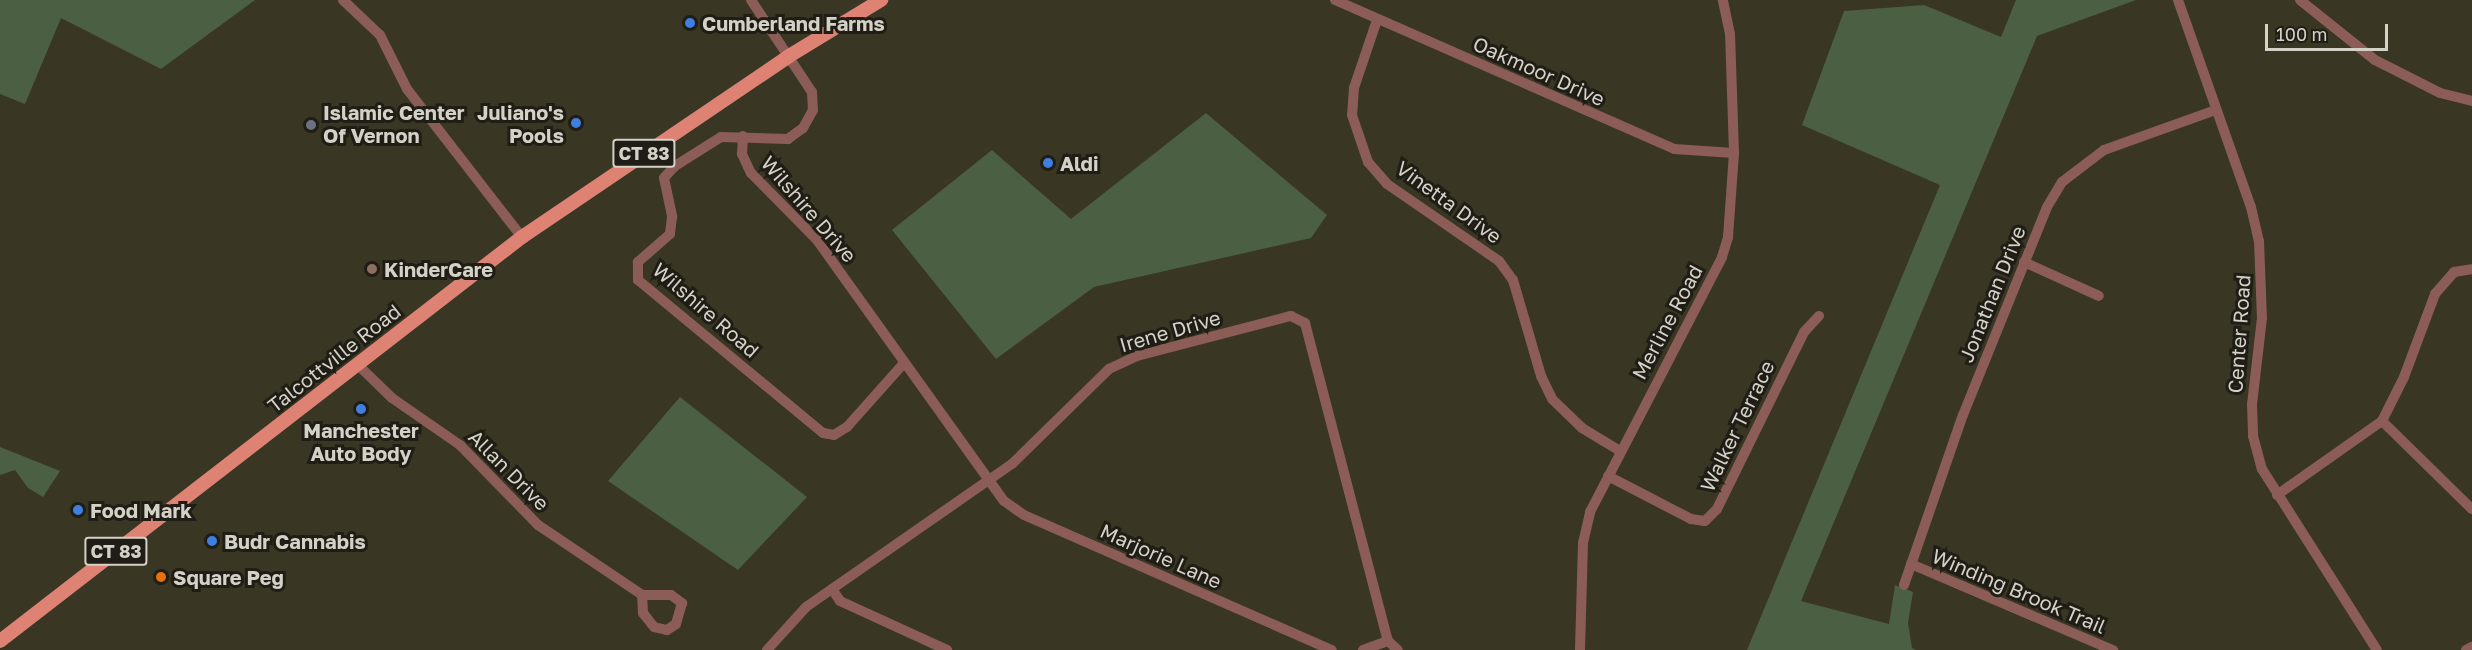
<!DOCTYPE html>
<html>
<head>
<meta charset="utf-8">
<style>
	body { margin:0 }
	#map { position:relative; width:2472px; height:650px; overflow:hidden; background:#393623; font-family:"Golos Text",sans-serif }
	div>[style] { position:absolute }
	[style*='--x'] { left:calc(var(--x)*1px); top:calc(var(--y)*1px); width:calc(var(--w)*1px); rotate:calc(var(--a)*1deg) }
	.green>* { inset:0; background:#4b5f43 }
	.minor>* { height:10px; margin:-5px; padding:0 5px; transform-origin:5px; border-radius:5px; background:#8b5d56 }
	.major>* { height:14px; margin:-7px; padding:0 7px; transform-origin:7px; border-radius:7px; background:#de8274 }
	.dots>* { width:16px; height:16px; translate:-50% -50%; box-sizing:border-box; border:3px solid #1f1d15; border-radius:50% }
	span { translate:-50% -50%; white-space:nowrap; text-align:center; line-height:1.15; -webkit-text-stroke:6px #1f1d15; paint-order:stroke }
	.shield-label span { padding:2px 4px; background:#1f1d15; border:2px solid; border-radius:4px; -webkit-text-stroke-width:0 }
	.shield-label { font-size:18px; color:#d4d2c7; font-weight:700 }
	.poi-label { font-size:20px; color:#d4d2c7; font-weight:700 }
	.left { translate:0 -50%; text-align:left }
	.right { translate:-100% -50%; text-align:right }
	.street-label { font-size:20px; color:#d4d2c7 }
	.scale { position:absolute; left:2265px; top:24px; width:123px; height:27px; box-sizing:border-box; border:3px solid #d4d2c7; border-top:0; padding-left:8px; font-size:18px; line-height:21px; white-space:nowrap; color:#d4d2c7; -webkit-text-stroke:4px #1f1d15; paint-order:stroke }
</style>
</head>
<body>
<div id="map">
	<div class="green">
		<div style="clip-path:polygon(0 0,255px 0,161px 69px,61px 18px,25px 104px,0 94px)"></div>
		<div style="clip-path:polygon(2016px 0,2136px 0,2037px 36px,1801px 601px,1889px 624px,1895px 585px,1913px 592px,1908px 623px,1912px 648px,1916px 650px,1747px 650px,1940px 185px,1802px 125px,1844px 11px,1924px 5px,2001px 37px)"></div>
		<div style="clip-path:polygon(1206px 113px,1327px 215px,1311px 238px,1094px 287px,996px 359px,892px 230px,992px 150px,1071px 219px)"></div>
		<div style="clip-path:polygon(680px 397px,807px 497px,738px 570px,608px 481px)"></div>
		<div style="clip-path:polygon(0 447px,60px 471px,43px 497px,28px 488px,15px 470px,0 475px)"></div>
	</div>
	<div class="minor">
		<div style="--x:343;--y:0;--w:51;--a:43.4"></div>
		<div style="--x:380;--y:35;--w:60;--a:63.4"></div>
		<div style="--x:407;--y:89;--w:187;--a:52.2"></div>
		<div style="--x:751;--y:0;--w:110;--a:56.5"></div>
		<div style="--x:812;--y:92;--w:18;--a:87"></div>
		<div style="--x:813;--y:110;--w:21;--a:119"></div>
		<div style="--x:803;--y:128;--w:19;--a:144"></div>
		<div style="--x:788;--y:139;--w:67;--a:-178.3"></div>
		<div style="--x:721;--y:137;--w:54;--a:147.8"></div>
		<div style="--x:675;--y:166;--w:16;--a:133"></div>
		<div style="--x:664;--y:178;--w:40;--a:78"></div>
		<div style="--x:672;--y:217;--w:17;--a:97"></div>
		<div style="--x:670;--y:234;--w:43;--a:138.8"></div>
		<div style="--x:638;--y:262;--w:18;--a:90"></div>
		<div style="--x:638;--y:280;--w:240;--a:39.6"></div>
		<div style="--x:823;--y:433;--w:11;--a:10"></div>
		<div style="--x:834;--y:435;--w:15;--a:-32"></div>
		<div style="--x:847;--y:427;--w:86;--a:-48.3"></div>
		<div style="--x:1335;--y:0;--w:370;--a:23.7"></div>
		<div style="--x:1674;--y:149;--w:60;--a:3.8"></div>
		<div style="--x:2178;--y:0;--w:219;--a:70.6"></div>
		<div style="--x:2251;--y:207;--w:35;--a:77"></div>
		<div style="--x:2259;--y:241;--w:77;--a:87.8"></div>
		<div style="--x:2262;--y:318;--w:87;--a:96.6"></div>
		<div style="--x:2252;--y:404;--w:32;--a:88"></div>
		<div style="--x:2253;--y:436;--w:34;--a:75"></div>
		<div style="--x:2262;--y:469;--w:214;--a:57.6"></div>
		<div style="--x:2300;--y:0;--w:96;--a:38.7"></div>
		<div style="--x:2375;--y:60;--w:73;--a:26.9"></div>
		<div style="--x:2440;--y:93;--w:33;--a:14"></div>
		<div style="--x:1377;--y:20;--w:72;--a:108.7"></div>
		<div style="--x:1354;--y:88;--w:27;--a:94"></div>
		<div style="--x:1352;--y:115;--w:50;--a:71.2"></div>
		<div style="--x:1368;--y:162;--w:29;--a:49"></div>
		<div style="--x:1387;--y:184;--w:136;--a:34.5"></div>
		<div style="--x:1499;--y:261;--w:24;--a:54"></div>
		<div style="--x:1513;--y:280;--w:100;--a:73.7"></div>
		<div style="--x:1541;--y:376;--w:25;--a:64"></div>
		<div style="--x:1552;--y:399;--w:42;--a:44"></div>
		<div style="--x:1582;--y:428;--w:44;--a:31.2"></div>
		<div style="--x:743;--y:136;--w:18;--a:93"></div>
		<div style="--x:742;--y:154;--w:21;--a:65"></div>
		<div style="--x:751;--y:173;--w:94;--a:45.4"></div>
		<div style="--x:817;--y:240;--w:321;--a:54.4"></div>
		<div style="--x:1004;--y:501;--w:24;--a:35"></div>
		<div style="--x:1024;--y:515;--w:336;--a:23.7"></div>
		<div style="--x:2024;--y:262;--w:82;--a:24.4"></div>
		<div style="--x:357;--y:364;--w:49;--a:44.2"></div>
		<div style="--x:392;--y:398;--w:83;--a:34.7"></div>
		<div style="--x:460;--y:445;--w:112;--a:45.7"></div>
		<div style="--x:538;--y:525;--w:125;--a:33.9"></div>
		<div style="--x:642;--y:595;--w:29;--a:0"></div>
		<div style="--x:671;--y:595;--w:14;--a:36"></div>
		<div style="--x:682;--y:603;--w:22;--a:106"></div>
		<div style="--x:676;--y:624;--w:11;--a:146"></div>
		<div style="--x:667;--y:630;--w:13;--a:-167"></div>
		<div style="--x:654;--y:627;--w:18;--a:-128"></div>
		<div style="--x:643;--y:613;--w:18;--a:-93"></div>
		<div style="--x:2382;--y:421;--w:126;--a:44.4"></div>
		<div style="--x:1608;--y:476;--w:93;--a:27.4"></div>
		<div style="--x:1691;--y:519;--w:14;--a:8"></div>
		<div style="--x:1705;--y:521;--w:17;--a:-45"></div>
		<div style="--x:1717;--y:509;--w:197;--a:-63.8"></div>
		<div style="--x:1804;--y:332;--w:22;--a:-47"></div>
		<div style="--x:2277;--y:495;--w:128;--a:-35.2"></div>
		<div style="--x:2382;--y:421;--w:49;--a:-63.4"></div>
		<div style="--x:2404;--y:377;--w:89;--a:-69.5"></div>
		<div style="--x:2435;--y:294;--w:29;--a:-49"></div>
		<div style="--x:2454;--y:272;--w:18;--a:-9"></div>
		<div style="--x:1911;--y:564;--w:220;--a:23.1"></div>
		<div style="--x:1904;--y:585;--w:180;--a:-70.9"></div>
		<div style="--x:1963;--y:415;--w:224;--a:-68"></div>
		<div style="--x:2047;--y:207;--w:29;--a:-59"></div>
		<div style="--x:2062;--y:182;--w:53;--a:-37.3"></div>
		<div style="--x:2104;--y:150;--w:119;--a:-19.7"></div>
		<div style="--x:832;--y:589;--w:14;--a:56"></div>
		<div style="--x:840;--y:601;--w:118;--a:24.6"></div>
		<div style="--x:767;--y:650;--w:58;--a:-47.8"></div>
		<div style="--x:806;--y:607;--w:251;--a:-34.8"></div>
		<div style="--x:1012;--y:464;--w:136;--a:-44.4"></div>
		<div style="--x:1109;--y:369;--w:31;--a:-25"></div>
		<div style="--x:1137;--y:356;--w:159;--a:-14.6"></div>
		<div style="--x:1291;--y:316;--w:16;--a:27"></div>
		<div style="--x:1305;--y:323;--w:329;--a:75.4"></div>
		<div style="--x:1388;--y:641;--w:13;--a:42"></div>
		<div style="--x:1363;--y:650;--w:27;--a:-20"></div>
		<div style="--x:1580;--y:650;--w:107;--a:-88.4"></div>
		<div style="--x:1583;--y:543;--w:32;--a:-77"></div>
		<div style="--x:1590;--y:512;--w:287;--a:-62.6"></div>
		<div style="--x:1722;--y:257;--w:21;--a:-73"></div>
		<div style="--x:1728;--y:237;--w:84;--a:-85.9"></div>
		<div style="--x:1734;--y:153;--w:119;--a:-91.9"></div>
		<div style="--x:1730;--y:34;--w:35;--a:-102"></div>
		<div style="--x:2466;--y:650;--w:7;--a:-27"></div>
	</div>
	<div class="major">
		<div style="--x:0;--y:641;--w:660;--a:-37.74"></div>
		<div style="--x:522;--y:237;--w:323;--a:-34.1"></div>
		<div style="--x:789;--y:56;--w:108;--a:-31.3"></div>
	</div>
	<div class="dots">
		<div style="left:690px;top:23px;background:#3f7fe0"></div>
		<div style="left:576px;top:123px;background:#3f7fe0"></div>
		<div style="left:311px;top:125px;background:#6b7280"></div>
		<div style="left:1048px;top:163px;background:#3f7fe0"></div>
		<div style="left:372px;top:269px;background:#8d6e63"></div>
		<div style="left:361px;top:409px;background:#3f7fe0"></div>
		<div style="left:78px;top:510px;background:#3f7fe0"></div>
		<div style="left:212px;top:541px;background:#3f7fe0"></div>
		<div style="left:161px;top:577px;background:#e8710a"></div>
	</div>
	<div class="shield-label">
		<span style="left:644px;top:153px">CT 83</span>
		<span style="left:116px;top:551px">CT 83</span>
	</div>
	<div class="poi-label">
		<span class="left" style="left:702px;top:23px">Cumberland Farms</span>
		<span class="right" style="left:564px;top:124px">Juliano's<br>Pools</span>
		<span class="left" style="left:323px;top:124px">Islamic Center<br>Of Vernon</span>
		<span class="left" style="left:1060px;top:163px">Aldi</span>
		<span class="left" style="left:384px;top:269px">KinderCare</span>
		<span style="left:361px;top:442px">Manchester<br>Auto Body</span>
		<span class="left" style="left:90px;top:510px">Food Mark</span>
		<span class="left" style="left:224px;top:541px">Budr Cannabis</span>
		<span class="left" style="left:173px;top:577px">Square Peg</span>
	</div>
	<div class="street-label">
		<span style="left:1539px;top:71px;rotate:24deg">Oakmoor Drive</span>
		<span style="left:1449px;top:202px;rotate:36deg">Vinetta Drive</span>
		<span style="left:809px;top:209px;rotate:49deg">Wilshire Drive</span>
		<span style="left:1992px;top:294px;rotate:-68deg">Jonathan Drive</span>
		<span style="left:706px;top:310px;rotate:41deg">Wilshire Road</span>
		<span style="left:1667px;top:322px;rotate:-62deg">Merline Road</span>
		<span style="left:1170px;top:331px;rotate:-16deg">Irene Drive</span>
		<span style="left:2239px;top:334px;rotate:-86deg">Center Road</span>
		<span style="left:334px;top:358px;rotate:-38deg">Talcottville Road</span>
		<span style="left:1737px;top:426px;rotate:-64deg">Walker Terrace</span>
		<span style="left:509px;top:470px;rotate:45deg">Allan Drive</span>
		<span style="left:1161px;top:556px;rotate:24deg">Marjorie Lane</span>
		<span style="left:2019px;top:591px;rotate:23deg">Winding Brook Trail</span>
	</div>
	<div class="scale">100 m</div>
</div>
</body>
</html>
